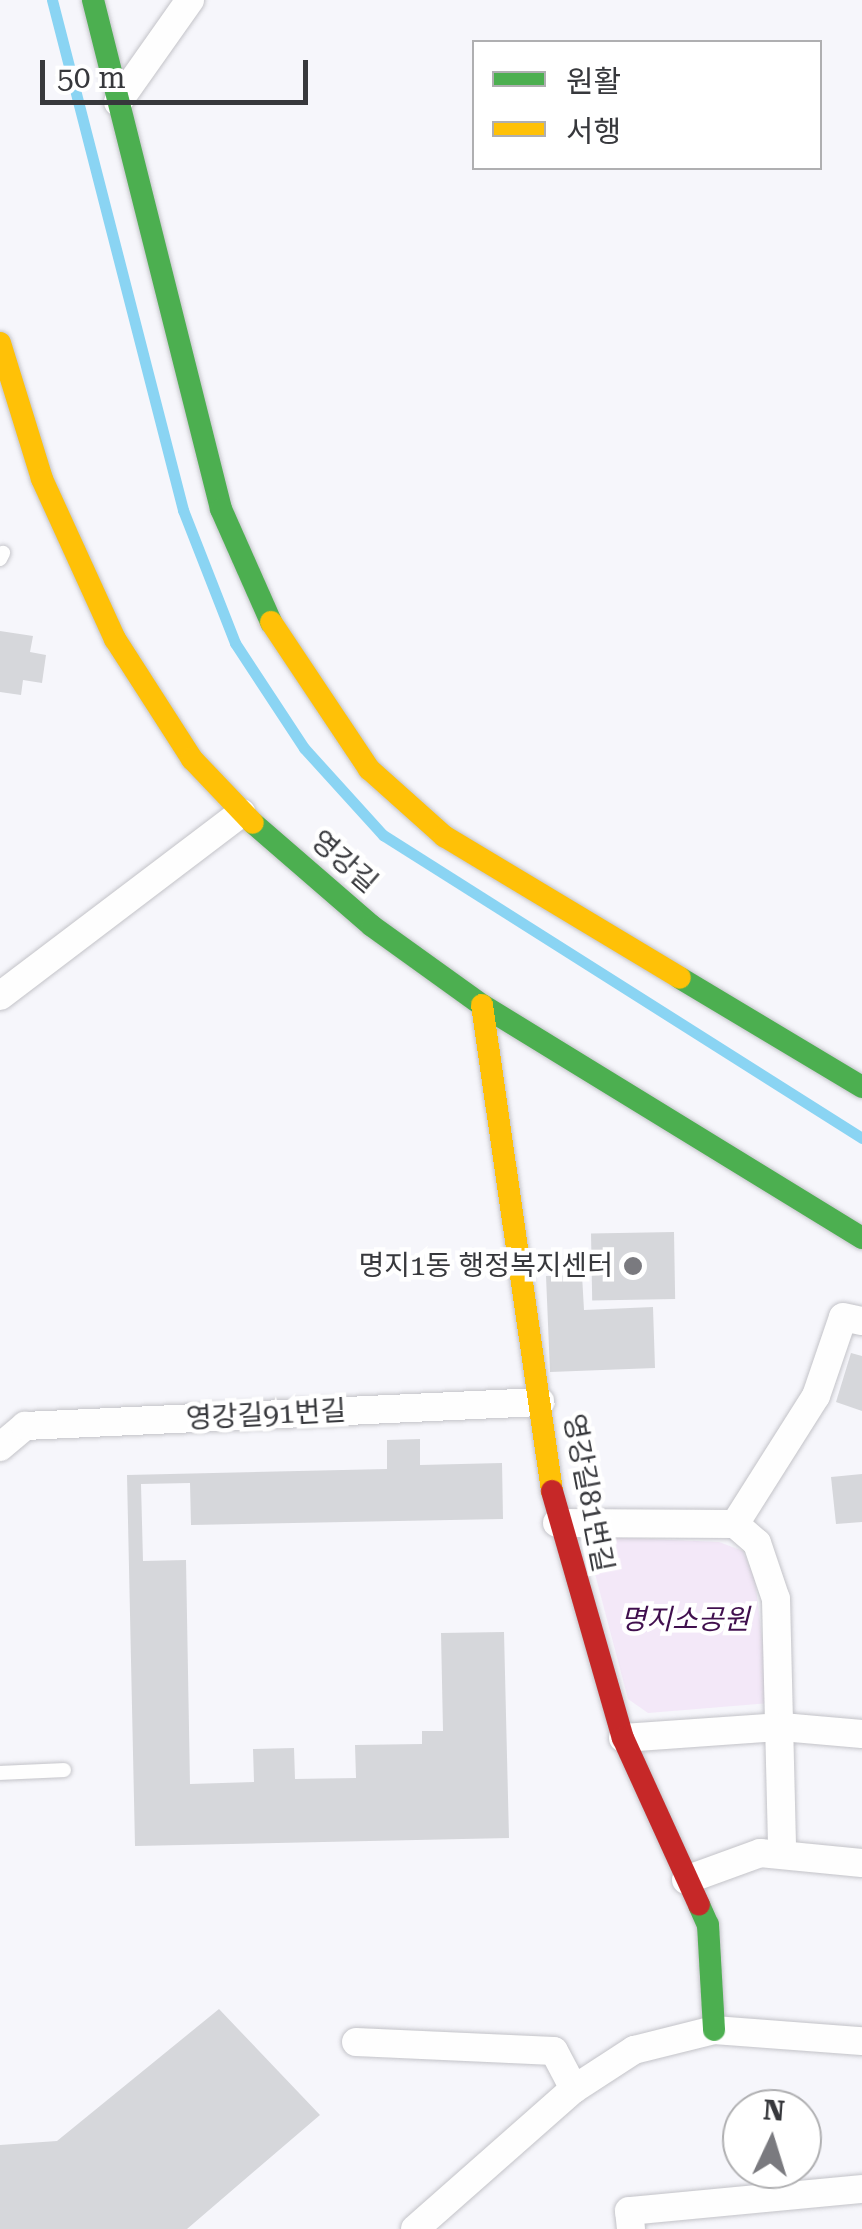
<!DOCTYPE html>
<html>
<head>
<meta charset="utf-8">
<style>
	body { margin:0 }
	#map { position:relative; width:862px; height:2229px; overflow:hidden; background:#f6f6fb; font-family:"Roboto Serif","Noto Sans KR",serif }
	div>[style] { position:absolute }
	[style*='--x'] { left:calc(var(--x)*1px); top:calc(var(--y)*1px); width:calc(var(--w)*1px); rotate:calc(var(--a)*1deg) }
	.green>* { inset:0; background:#f3e8f8 }
	.stream>* { height:11px; margin:-5.5px; padding:0 5.5px; transform-origin:5.5px; border-radius:5.5px; background:#8ad4f3 }
	.building>* { inset:0; background:#d6d7db; transform-origin:0 0 }
	.roads { filter:drop-shadow(0 0 2px #c3c3c8) drop-shadow(0 0 2px #c3c3c8) }
	.lane>* { height:14px; margin:-7px; padding:0 7px; transform-origin:7px; border-radius:7px; background:#fefefe }
	.street>* { height:28px; margin:-14px; padding:0 14px; transform-origin:14px; border-radius:14px; background:#fefefe }
	.fast>* { height:22px; margin:-11px; padding:0 11px; transform-origin:11px; border-radius:11px; background:#4caf50 }
	.slow>* { height:22px; margin:-11px; padding:0 11px; transform-origin:11px; border-radius:11px; background:#ffc107 }
	.jam>* { height:22px; margin:-11px; padding:0 11px; transform-origin:11px; border-radius:11px; background:#c62828 }
	.dots>* { width:28px; height:28px; translate:-50% -50%; box-sizing:border-box; border:5px solid #fff; border-radius:50% }
	span { translate:-50% -50%; white-space:nowrap; text-align:center; line-height:1.15; -webkit-text-stroke:9px #fff; paint-order:stroke }
	.street-label { font-size:28px; color:#37383c }
	.poi-label { font-size:28px; color:#37383c }
	.right { translate:-100% -50%; text-align:right }
	.park-label { font-size:28px; color:#400f4e; font-style:italic }
	.legend { position:absolute; left:472px; top:40px; width:350px; height:130px; box-sizing:border-box; background:#fff; border:2px solid #afafb1; margin:0; padding:12px 18px; list-style:none; font-size:30px; color:#37383c }
	.legend li { display:flex; align-items:center; gap:20px; height:50px }
	.legend b { width:50px; border:2px solid #afafb1 }
	.north { position:absolute; left:722px; top:2089px; width:100px; height:100px; box-sizing:border-box; background:#fff; border:2px solid #afafb1; border-radius:50%; rotate:4deg; font-size:28px; font-weight:700; line-height:40px; text-align:center; color:#37383c }
	.north::after { content:''; display:block; margin:auto; width:35px; height:45px; background:#7a7a7f; clip-path:polygon(50% 0,100% 100%,50% 72%,0 100%) }
	.scale { position:absolute; left:40px; top:60px; width:268px; height:45px; box-sizing:border-box; border:5px solid #37383c; border-top:0; padding-left:12px; font-size:30px; line-height:35px; white-space:nowrap; color:#37383c; -webkit-text-stroke:8px #fff; paint-order:stroke }
</style>
</head>
<body>
<div id="map">
	<div class="green">
		<div style="clip-path:polygon(585px 1536px,719px 1542px,743px 1551px,755px 1580px,770px 1703px,648px 1713px,628px 1699px)"></div>
	</div>
	<div class="stream">
		<div style="--x:52;--y:0;--w:527;--a:75.59"></div>
		<div style="--x:183;--y:510;--w:143;--a:68.6"></div>
		<div style="--x:235;--y:643;--w:126;--a:56.7"></div>
		<div style="--x:304;--y:748;--w:118;--a:47.8"></div>
		<div style="--x:383;--y:835;--w:567;--a:32.32"></div>
	</div>
	<div class="building">
		<div style="clip-path:polygon(0 631px,33px 636px,30px 652px,46px 655px,42px 683px,23px 680px,21px 695px,0 692px)"></div>
		<div style="left:674px;top:1232px;width:67px;height:83px;rotate:89deg"></div>
		<div style="clip-path:polygon(582px 1275px,584px 1310px,653px 1307px,655px 1368px,550px 1372px,546px 1276px)"></div>
		<div style="clip-path:polygon(851px 1353px,862px 1356px,862px 1411px,836px 1402px)"></div>
		<div style="clip-path:polygon(420px 1439px,420px 1465px,502px 1463px,503px 1519px,191px 1525px,190px 1483px,141px 1484px,143px 1561px,186px 1560px,190px 1784px,254px 1782px,253px 1749px,294px 1748px,295px 1779px,356px 1778px,355px 1745px,422px 1744px,422px 1731px,443px 1731px,441px 1633px,504px 1632px,509px 1838px,135px 1846px,127px 1475px,387px 1469px,387px 1440px)"></div>
		<div style="clip-path:polygon(862px 1474px,862px 1522px,836px 1524px,831px 1477px)"></div>
		<div style="clip-path:polygon(219px 2009px,320px 2115px,187px 2229px,0 2229px,0 2145px,57px 2141px)"></div>
	</div>
	<div class="roads">
		<div class="lane">
			<div style="--x:0;--y:559;--w:7;--a:-63"></div>
			<div style="--x:0;--y:1773;--w:64;--a:-2.7"></div>
		</div>
		<div class="street">
			<div style="--x:118;--y:102;--w:125;--a:-54.8"></div>
			<div style="--x:0;--y:996;--w:303;--a:-37.2"></div>
			<div style="--x:0;--y:1447;--w:33;--a:-40"></div>
			<div style="--x:25;--y:1426;--w:516;--a:-2.67"></div>
			<div style="--x:557;--y:1523;--w:178;--a:0.3"></div>
			<div style="--x:735;--y:1524;--w:29;--a:41"></div>
			<div style="--x:757;--y:1543;--w:59;--a:71.3"></div>
			<div style="--x:776;--y:1599;--w:252;--a:88.6"></div>
			<div style="--x:735;--y:1524;--w:151;--a:-57.7"></div>
			<div style="--x:816;--y:1396;--w:83;--a:-71.1"></div>
			<div style="--x:843;--y:1317;--w:19;--a:12"></div>
			<div style="--x:623;--y:1738;--w:159;--a:-4"></div>
			<div style="--x:782;--y:1727;--w:80;--a:5"></div>
			<div style="--x:686;--y:1880;--w:79;--a:-20"></div>
			<div style="--x:760;--y:1853;--w:102;--a:5.6"></div>
			<div style="--x:356;--y:2042;--w:198;--a:2.6"></div>
			<div style="--x:554;--y:2051;--w:43;--a:62.2"></div>
			<div style="--x:415;--y:2229;--w:212;--a:-41.4"></div>
			<div style="--x:574;--y:2089;--w:72;--a:-33"></div>
			<div style="--x:634;--y:2050;--w:82;--a:-14"></div>
			<div style="--x:714;--y:2030;--w:148;--a:4.3"></div>
			<div style="--x:631;--y:2229;--w:18;--a:-96"></div>
			<div style="--x:629;--y:2211;--w:234;--a:-5.4"></div>
		</div>
		<div class="fast">
			<div style="--x:93;--y:0;--w:525;--a:75.88"></div>
			<div style="--x:221;--y:509;--w:124;--a:66.1"></div>
			<div style="--x:253;--y:823;--w:157;--a:40.9"></div>
			<div style="--x:372;--y:926;--w:135;--a:35.7"></div>
			<div style="--x:482;--y:1005;--w:446;--a:31.5"></div>
			<div style="--x:680;--y:978;--w:212;--a:30.9"></div>
			<div style="--x:699;--y:1905;--w:22;--a:66"></div>
			<div style="--x:708;--y:1925;--w:105;--a:86.7"></div>
		</div>
		<div class="slow">
			<div style="--x:0;--y:343;--w:142;--a:72.8"></div>
			<div style="--x:42;--y:479;--w:176;--a:65.5"></div>
			<div style="--x:115;--y:639;--w:143;--a:57.3"></div>
			<div style="--x:192;--y:759;--w:88;--a:46.4"></div>
			<div style="--x:271;--y:622;--w:177;--a:56.3"></div>
			<div style="--x:369;--y:769;--w:101;--a:41.8"></div>
			<div style="--x:444;--y:836;--w:275;--a:31"></div>
			<div style="--x:482;--y:1005;--w:491;--a:81.8"></div>
		</div>
		<div class="jam">
			<div style="--x:552;--y:1491;--w:257;--a:74"></div>
			<div style="--x:623;--y:1738;--w:183;--a:65.5"></div>
		</div>
	</div>
	<div class="dots">
		<div style="left:633px;top:1266px;background:#7a7a7f"></div>
	</div>
	<div class="street-label">
		<span style="left:344px;top:862px;rotate:41deg">영강길</span>
		<span style="left:266px;top:1415px;rotate:-3deg">영강길91번길</span>
		<span style="left:588px;top:1493px;rotate:79deg">영강길81번길</span>
	</div>
	<div class="poi-label">
		<span class="right" style="left:613px;top:1266px">명지1동 행정복지센터</span>
	</div>
	<div class="park-label">
		<span style="left:685px;top:1620px">명지소공원</span>
	</div>
	<ul class="legend">
	<li><b style="height:12px;background:#4caf50"></b>원활</li>
	<li><b style="height:12px;background:#ffc107"></b>서행</li>
	</ul>
	<div class="north">N</div>
	<div class="scale">50 m</div>
</div>
</body>
</html>
